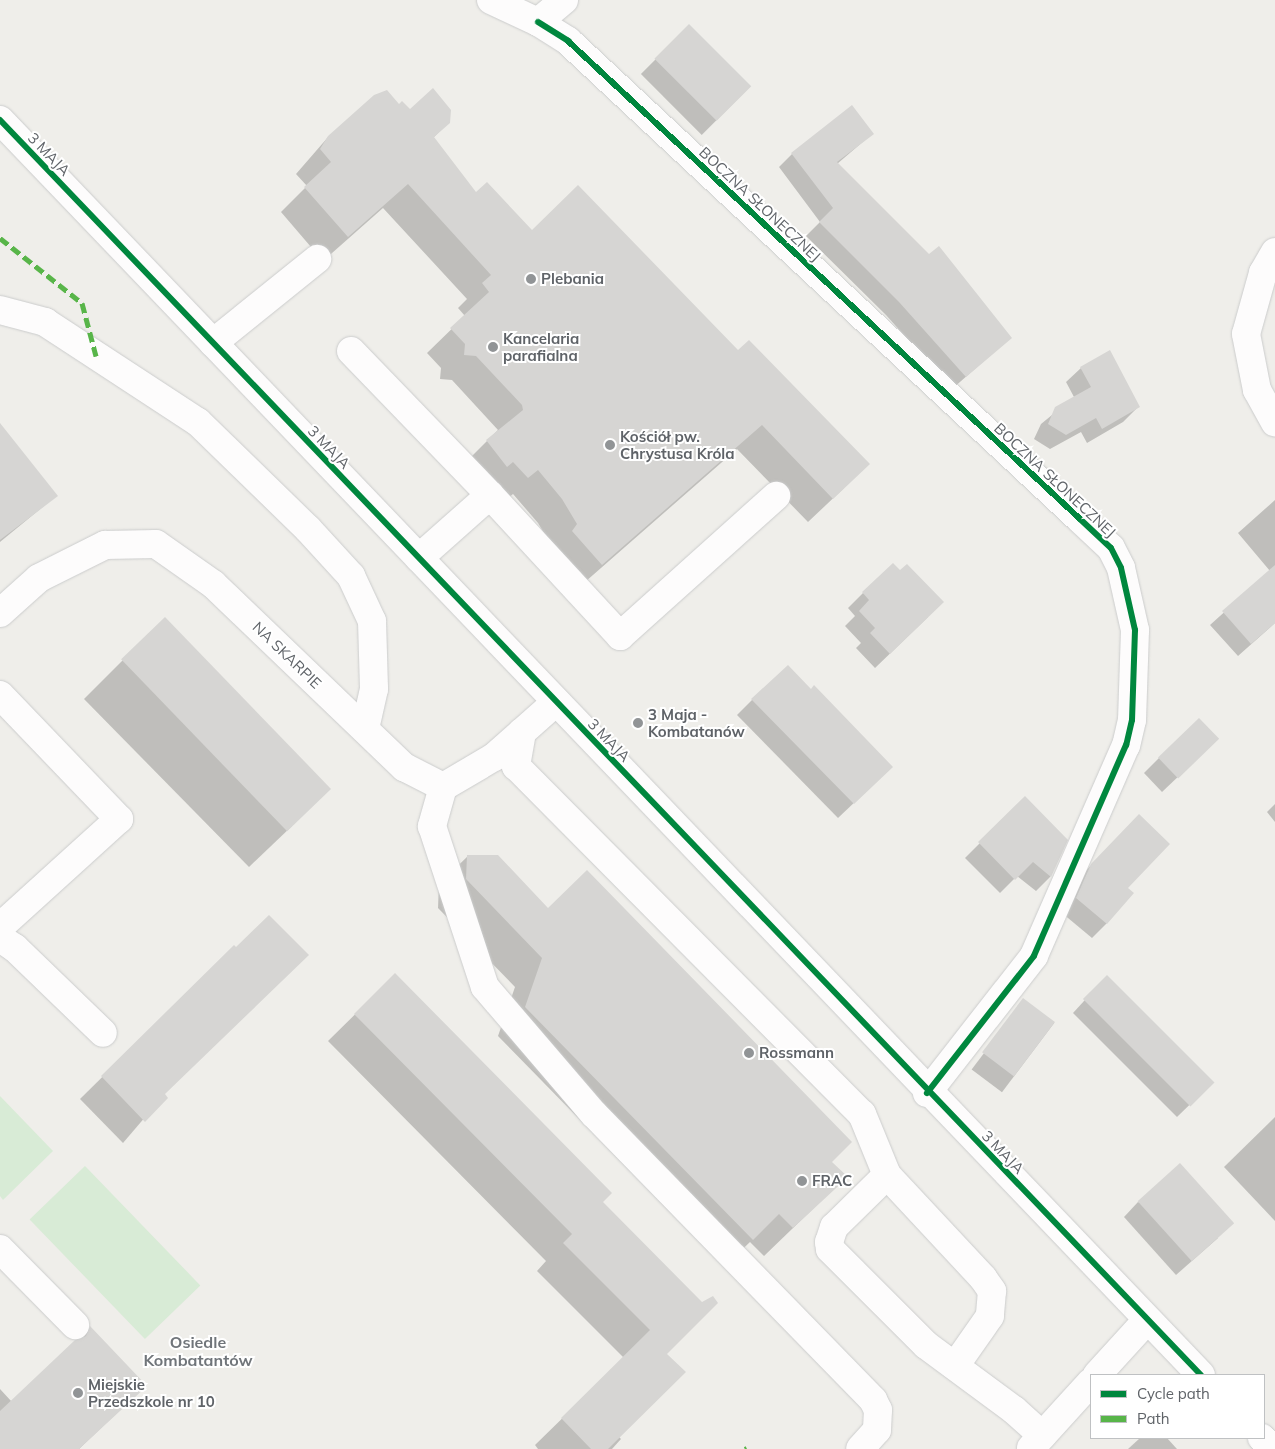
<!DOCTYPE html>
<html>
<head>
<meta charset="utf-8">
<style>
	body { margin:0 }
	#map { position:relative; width:1275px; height:1449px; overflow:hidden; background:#efeeea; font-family:Mulish,sans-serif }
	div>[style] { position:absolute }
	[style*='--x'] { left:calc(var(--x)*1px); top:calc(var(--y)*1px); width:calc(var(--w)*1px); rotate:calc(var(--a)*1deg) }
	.green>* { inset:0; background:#d8ebd6; transform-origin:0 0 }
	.shadow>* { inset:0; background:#0003; transform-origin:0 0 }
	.building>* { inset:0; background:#d6d5d3; transform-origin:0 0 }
	.roads { filter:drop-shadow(0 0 1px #cbcccc) drop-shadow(0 0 1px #cbcccc) }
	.minor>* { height:28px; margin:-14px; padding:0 14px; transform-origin:14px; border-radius:14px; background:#fdfcfc }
	.quiet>* { height:5px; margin-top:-2.5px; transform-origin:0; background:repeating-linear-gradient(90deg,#58b549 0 10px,transparent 0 15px) }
	.cycleway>* { height:6px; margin:-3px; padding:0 3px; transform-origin:3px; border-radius:3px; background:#00873e }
	.dots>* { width:14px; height:14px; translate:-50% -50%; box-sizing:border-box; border:2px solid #fff; border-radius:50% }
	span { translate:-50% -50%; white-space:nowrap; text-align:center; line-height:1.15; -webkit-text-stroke:4px #fff; paint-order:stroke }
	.street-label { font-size:15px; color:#5f6368 }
	.poi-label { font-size:15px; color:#5f6368; font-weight:700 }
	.left { translate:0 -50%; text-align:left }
	.neighbourhood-label { font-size:16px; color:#70757a; font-weight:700 }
	.legend { position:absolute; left:1090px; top:1374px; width:175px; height:65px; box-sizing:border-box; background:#fff; border:1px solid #bfc1c3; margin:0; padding:6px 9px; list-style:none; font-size:15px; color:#5f6368 }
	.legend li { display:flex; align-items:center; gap:10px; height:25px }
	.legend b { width:25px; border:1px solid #bfc1c3 }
</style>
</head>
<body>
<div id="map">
	<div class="green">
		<div style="clip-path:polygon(0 1096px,53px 1151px,3px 1200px,0 1196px)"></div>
		<div style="left:85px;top:1166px;width:166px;height:77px;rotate:46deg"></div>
	</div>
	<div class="shadow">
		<div style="left:689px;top:26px;width:86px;height:68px;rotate:45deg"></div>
		<div style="clip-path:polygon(399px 106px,449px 122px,433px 138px,476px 194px,531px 232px,844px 488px,808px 522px,737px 449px,577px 589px,538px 523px,513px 494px,503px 502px,463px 465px,498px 430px,452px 380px,440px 379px,441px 368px,427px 353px,465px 316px,458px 308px,467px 299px,383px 208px,323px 261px,281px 212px,307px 186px,296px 174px,329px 136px)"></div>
		<div style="clip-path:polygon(872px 134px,837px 164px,1010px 338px,952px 389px,886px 315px,806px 236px,820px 222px,779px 167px,792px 154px)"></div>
		<div style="clip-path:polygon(1081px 368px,1138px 407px,1123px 422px,1087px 443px,1081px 432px,1050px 449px,1034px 439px,1041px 424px,1074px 397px,1066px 382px)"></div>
		<div style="clip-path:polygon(0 445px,56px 496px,0 542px)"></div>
		<div style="clip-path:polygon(1275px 500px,1275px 623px,1238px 656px,1210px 625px,1270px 571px,1238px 533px)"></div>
		<div style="clip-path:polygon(863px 593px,928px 617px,875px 668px,856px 648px,861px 643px,845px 626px,855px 616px,848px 608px)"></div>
		<div style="clip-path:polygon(165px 618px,292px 826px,249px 867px,84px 699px)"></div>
		<div style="clip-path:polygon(811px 690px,877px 781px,838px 818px,737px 715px,752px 700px)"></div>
		<div style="clip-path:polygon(1202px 754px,1162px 792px,1144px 773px,1159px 758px)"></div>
		<div style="clip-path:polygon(1025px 798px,1066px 840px,1050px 877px,1036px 891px,1017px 876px,1000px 893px,965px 858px)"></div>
		<div style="clip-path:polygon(1275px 804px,1275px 822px,1267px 812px)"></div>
		<div style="clip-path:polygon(1124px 831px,1126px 888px,1107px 923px,1092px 938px,1062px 913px,1076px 881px)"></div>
		<div style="clip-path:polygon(468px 856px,548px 909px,846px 1177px,764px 1256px,750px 1242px,724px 1267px,498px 1036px,515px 987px,438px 908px,439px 884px)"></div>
		<div style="clip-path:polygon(234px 947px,164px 1095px,123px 1143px,80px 1099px)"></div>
		<div style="clip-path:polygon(395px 975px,601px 1202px,666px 1354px,619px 1437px,621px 1439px,612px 1449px,538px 1449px,535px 1445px,624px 1358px,537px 1271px,546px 1261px,328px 1041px)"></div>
		<div style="clip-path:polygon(1095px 989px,1213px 1082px,1177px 1117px,1073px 1013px)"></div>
		<div style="left:1024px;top:1000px;width:38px;height:87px;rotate:37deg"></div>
		<div style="clip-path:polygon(1275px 1117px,1275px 1221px,1224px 1167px)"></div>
		<div style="clip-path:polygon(1138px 1202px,1218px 1238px,1176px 1275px,1124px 1217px)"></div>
		<div style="clip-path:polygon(90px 1328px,145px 1386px,79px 1449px,0 1449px,0 1389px,12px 1402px)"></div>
		<div style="clip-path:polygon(1140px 1438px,1167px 1438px,1177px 1449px,1128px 1449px)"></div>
	</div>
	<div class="building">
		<div style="left:689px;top:24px;width:88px;height:49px;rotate:45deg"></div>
		<div style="clip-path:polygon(433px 88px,451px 110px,450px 123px,434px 137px,476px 192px,487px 182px,532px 230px,578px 185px,738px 350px,749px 340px,870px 464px,833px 499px,762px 425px,602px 565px,572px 531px,577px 524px,562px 499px,538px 470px,528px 478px,513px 462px,507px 467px,486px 440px,523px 410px,522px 405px,476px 356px,464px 355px,465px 344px,450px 328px,489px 292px,482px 283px,491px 275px,408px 184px,348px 237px,304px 187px,331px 162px,320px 149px,328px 136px,374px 95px,387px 90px,399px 104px,402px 101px,410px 109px)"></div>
		<div style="clip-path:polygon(852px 105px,874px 134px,837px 162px,929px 254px,939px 246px,1012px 338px,966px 377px,899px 302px,819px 222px,833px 208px,791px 153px)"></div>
		<div style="clip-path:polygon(1110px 350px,1140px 407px,1102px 429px,1096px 418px,1066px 435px,1048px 424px,1055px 407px,1091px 387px,1080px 367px)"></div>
		<div style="clip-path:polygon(0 423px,58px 496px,0 540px)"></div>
		<div style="clip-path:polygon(893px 563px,900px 570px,907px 564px,944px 602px,890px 654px,870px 633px,875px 628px,859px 611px,869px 600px,862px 592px)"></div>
		<div style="clip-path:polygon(1275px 565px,1275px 623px,1251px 644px,1222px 611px)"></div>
		<div style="left:165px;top:617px;width:239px;height:61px;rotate:46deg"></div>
		<div style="clip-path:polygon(788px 665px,811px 689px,814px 685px,893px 767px,854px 804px,751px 699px)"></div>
		<div style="left:1199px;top:718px;width:29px;height:57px;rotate:46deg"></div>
		<div style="clip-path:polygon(1025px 796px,1068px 840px,1051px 877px,1033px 862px,1015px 880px,978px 842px)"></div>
		<div style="clip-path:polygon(1139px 814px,1170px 844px,1128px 888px,1134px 893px,1107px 924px,1076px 898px,1091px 864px)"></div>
		<div style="clip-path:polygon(467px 855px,498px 855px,548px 908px,587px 870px,852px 1142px,832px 1162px,848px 1177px,793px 1228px,779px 1214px,753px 1240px,525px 1007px,542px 958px,466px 879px)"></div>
		<div style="clip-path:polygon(269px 915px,309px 955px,165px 1094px,168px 1098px,145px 1122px,101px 1076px,234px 945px,236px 947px)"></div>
		<div style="clip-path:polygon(395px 973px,612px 1193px,603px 1202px,702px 1302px,713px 1296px,718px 1303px,667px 1354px,686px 1372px,608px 1449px,591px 1449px,561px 1418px,650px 1330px,563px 1243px,572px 1234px,354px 1014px)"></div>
		<div style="left:1107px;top:975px;width:152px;height:34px;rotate:45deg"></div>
		<div style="left:1023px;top:998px;width:40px;height:68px;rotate:37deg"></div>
		<div style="left:1180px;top:1163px;width:81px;height:57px;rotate:48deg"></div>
		<div style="clip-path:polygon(90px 1326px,147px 1386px,79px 1449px,0 1449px,0 1411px,75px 1340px,86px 1336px)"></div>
	</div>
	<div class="roads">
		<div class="minor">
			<div style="--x:491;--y:0;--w:52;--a:25.1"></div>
			<div style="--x:538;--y:22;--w:34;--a:-40"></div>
			<div style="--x:538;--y:22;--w:36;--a:32"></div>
			<div style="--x:568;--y:41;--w:700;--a:43.03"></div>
			<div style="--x:1080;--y:519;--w:42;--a:43.1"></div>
			<div style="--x:1111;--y:548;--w:22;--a:63"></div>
			<div style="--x:1121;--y:568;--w:64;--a:77.3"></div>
			<div style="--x:1135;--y:630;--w:90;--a:91.9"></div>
			<div style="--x:1132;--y:720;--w:26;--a:103"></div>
			<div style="--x:1126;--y:745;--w:230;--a:113.6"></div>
			<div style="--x:1034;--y:956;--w:174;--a:128"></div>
			<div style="--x:0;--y:120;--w:1737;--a:46.26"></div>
			<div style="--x:1275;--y:252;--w:24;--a:120"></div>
			<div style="--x:1263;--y:273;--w:63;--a:105.6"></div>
			<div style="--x:1246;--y:334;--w:57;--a:78.9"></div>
			<div style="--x:1257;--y:390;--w:37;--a:61"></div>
			<div style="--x:0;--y:310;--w:47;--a:14.9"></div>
			<div style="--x:45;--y:322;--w:183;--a:33.2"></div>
			<div style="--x:198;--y:422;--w:153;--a:44.2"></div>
			<div style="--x:308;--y:529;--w:64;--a:47.5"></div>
			<div style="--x:351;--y:576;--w:50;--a:65"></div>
			<div style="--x:372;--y:621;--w:68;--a:88.3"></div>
			<div style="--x:374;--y:689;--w:41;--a:102.7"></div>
			<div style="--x:213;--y:343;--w:134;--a:-38.9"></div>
			<div style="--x:351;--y:351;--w:200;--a:46"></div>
			<div style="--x:490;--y:495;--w:95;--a:138.4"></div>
			<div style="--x:490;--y:495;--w:192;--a:47.3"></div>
			<div style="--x:620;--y:636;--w:210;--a:-41.9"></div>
			<div style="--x:0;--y:613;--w:52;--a:-41.9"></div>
			<div style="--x:39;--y:578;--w:74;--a:-26.6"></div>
			<div style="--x:105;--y:545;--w:51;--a:-1.1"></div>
			<div style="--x:156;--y:544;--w:70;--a:35.1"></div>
			<div style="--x:213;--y:584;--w:265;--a:43.8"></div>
			<div style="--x:404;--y:767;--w:44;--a:27.1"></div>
			<div style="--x:443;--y:787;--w:59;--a:-30.5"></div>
			<div style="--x:494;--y:757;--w:83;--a:-41.6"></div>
			<div style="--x:0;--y:695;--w:172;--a:46.2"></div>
			<div style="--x:119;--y:819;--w:161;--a:137.8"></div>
			<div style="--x:522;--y:732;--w:35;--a:100"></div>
			<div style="--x:516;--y:766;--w:491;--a:45.2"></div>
			<div style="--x:862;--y:1114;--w:66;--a:67.7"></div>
			<div style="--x:887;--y:1175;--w:141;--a:47"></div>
			<div style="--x:983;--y:1278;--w:16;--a:55"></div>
			<div style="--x:992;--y:1291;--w:25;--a:95"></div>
			<div style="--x:990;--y:1316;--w:61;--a:125"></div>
			<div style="--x:443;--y:787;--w:41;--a:105.8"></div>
			<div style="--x:432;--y:826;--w:169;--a:71.8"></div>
			<div style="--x:485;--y:987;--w:167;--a:49.4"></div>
			<div style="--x:594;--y:1114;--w:400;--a:45.7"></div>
			<div style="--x:873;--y:1400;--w:11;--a:63"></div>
			<div style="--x:878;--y:1410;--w:20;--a:93"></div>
			<div style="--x:877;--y:1430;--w:25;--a:132"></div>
			<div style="--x:0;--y:938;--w:18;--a:34"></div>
			<div style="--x:15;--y:948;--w:122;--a:44"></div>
			<div style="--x:887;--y:1175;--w:74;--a:135.5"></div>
			<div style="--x:834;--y:1227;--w:16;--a:108"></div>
			<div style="--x:829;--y:1242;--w:7;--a:82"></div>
			<div style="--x:830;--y:1249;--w:136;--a:45"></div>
			<div style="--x:926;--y:1345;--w:109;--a:36.5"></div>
			<div style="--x:1014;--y:1410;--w:38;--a:42"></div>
			<div style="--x:0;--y:1249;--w:107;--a:45.4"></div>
			<div style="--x:1097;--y:1375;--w:74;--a:-47.7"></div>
			<div style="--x:1262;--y:1438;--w:16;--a:45"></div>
			<div style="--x:1031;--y:1448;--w:89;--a:-47.7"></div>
		</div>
	</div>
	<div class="quiet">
		<div style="--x:0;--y:238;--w:105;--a:38.4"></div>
		<div style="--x:82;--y:303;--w:55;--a:75.2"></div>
		<div style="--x:745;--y:1449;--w:2;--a:-27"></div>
	</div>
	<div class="cycleway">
		<div style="--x:538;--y:22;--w:36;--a:32"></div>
		<div style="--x:568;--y:41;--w:700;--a:43.03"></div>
		<div style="--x:1080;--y:519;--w:42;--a:43.1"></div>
		<div style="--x:1111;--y:548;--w:22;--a:63"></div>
		<div style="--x:1121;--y:568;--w:64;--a:77.3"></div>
		<div style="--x:1135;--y:630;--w:90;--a:91.9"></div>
		<div style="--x:1132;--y:720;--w:26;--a:103"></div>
		<div style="--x:1126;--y:745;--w:230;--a:113.6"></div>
		<div style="--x:1034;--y:956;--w:174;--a:128"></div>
		<div style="--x:0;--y:120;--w:1737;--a:46.26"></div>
	</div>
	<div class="dots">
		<div style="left:531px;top:279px;background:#919496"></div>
		<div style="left:493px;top:347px;background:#919496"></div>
		<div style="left:610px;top:445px;background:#919496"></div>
		<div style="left:638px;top:723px;background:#919496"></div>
		<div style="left:749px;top:1053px;background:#919496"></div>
		<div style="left:802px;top:1181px;background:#919496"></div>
		<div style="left:78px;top:1393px;background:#919496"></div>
	</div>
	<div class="street-label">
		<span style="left:49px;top:154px;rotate:46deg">3 MAJA</span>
		<span style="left:760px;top:204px;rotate:43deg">BOCZNA SŁONECZNEJ</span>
		<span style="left:329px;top:447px;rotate:46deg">3 MAJA</span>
		<span style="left:1055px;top:480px;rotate:43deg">BOCZNA SŁONECZNEJ</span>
		<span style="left:287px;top:655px;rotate:44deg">NA SKARPIE</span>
		<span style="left:609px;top:740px;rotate:46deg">3 MAJA</span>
		<span style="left:1003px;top:1152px;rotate:46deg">3 MAJA</span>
	</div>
	<div class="poi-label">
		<span class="left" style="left:541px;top:279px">Plebania</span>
		<span class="left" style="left:503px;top:347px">Kancelaria<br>parafialna</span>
		<span class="left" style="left:620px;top:445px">Kościół pw.<br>Chrystusa Króla</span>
		<span class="left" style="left:648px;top:723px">3 Maja -<br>Kombatanów</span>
		<span class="left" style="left:759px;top:1053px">Rossmann</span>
		<span class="left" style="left:812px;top:1181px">FRAC</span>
		<span class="left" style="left:88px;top:1393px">Miejskie<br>Przedszkole nr 10</span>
	</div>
	<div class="neighbourhood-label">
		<span style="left:198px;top:1351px">Osiedle<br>Kombatantów</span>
	</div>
	<ul class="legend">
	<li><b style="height:6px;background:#00873e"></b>Cycle path</li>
	<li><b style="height:6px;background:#58b549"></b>Path</li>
	</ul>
</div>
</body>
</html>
